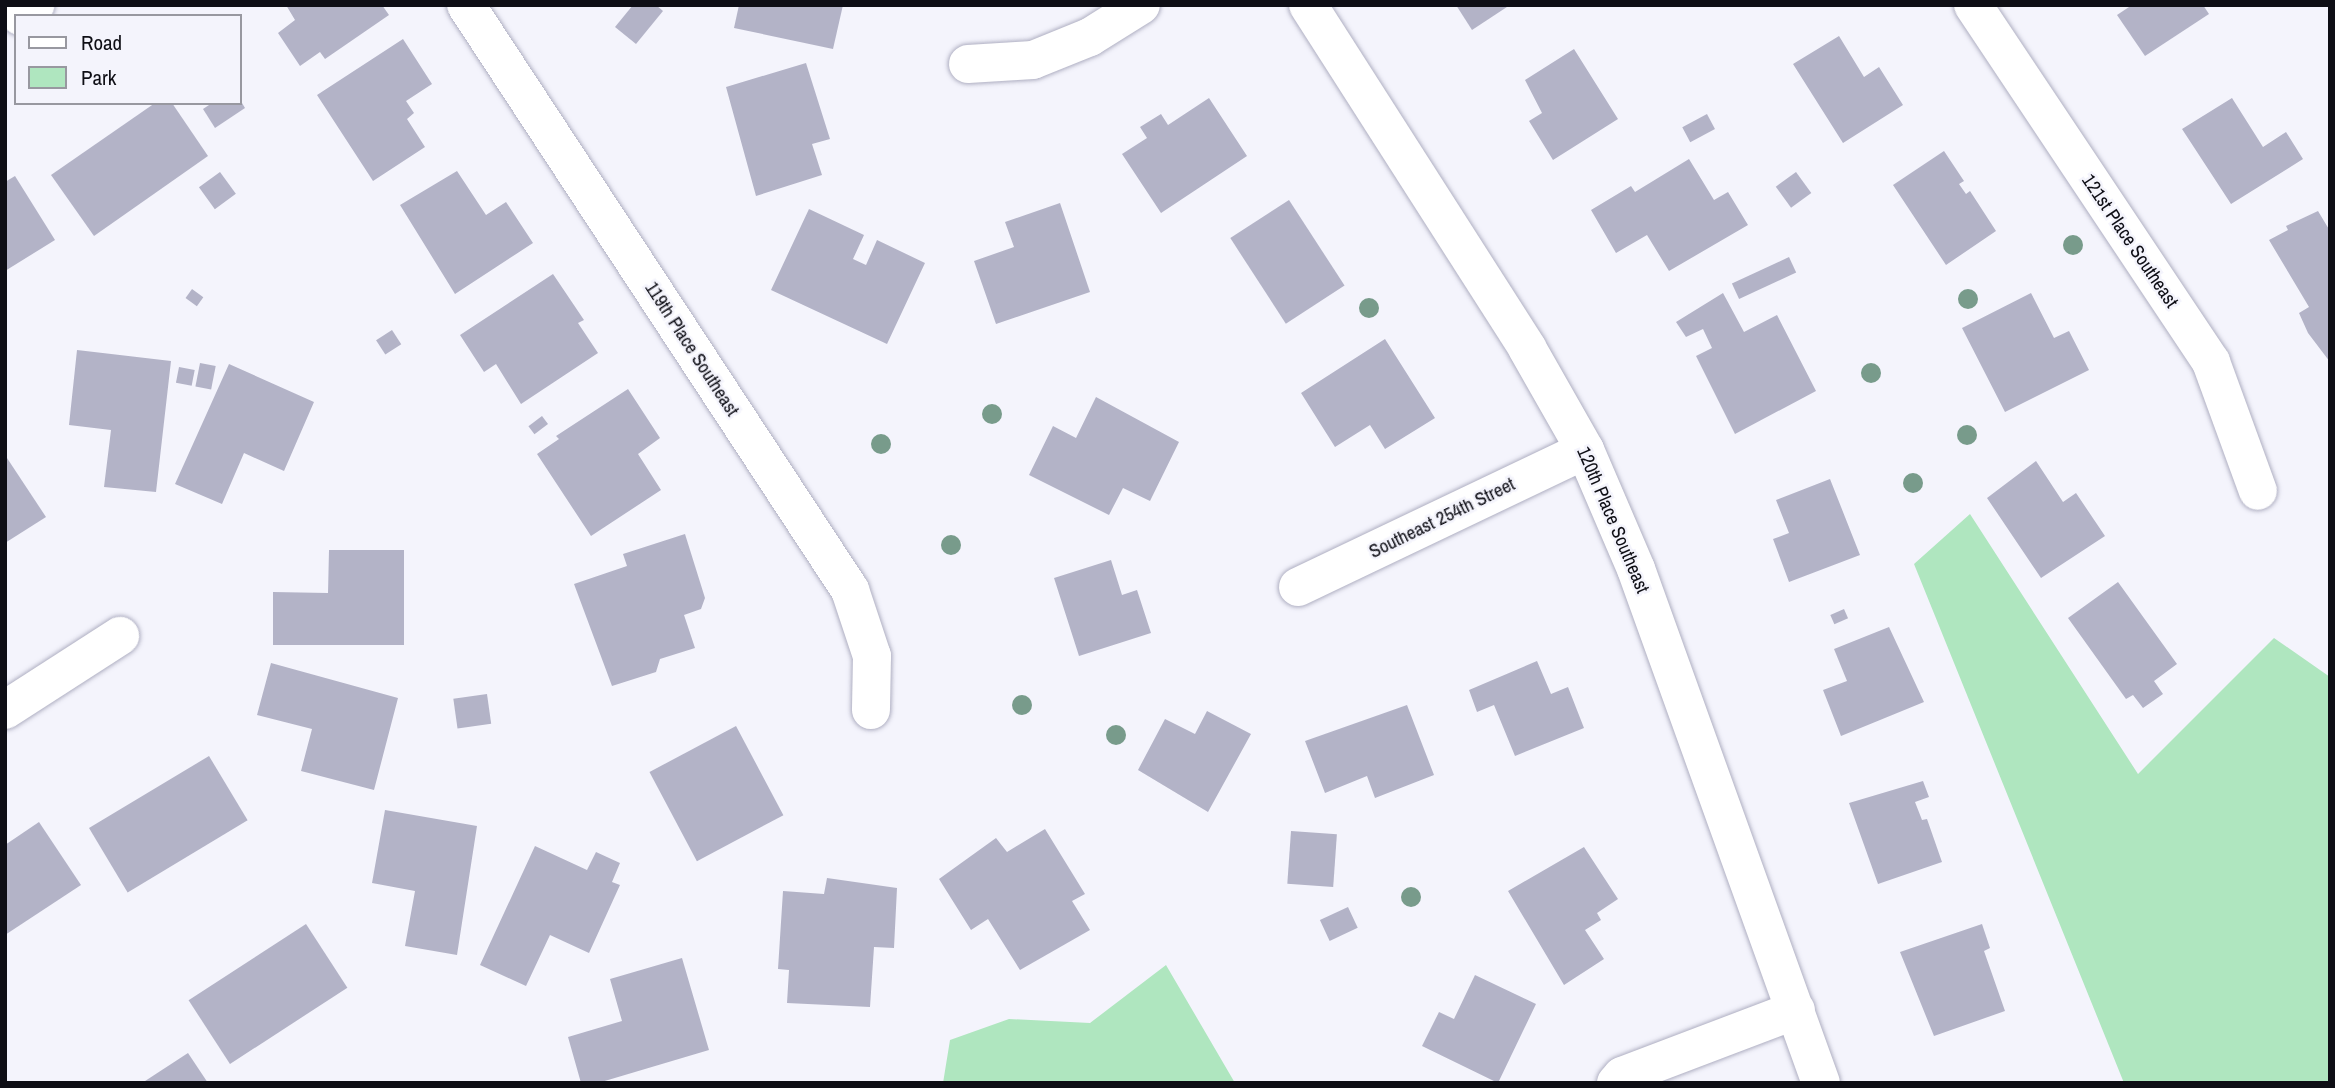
<!DOCTYPE html>
<html>
<head>
<meta charset="utf-8">
<style>
	body { margin:0 }
	#map { position:relative; width:2335px; height:1088px; overflow:hidden; background:#f4f4fc; font-family:"Archivo Narrow",sans-serif }
	div>[style] { position:absolute }
	[style*='--x'] { left:calc(var(--x)*1px); top:calc(var(--y)*1px); width:calc(var(--w)*1px); rotate:calc(var(--a)*1deg) }
	.green>* { inset:0; background:#afe6bf }
	.building>* { inset:0; background:#b3b3c7; transform-origin:0 0 }
	.roads { filter:drop-shadow(0 0 2px #afafc2) drop-shadow(0 0 2px #afafc2) }
	.minor>* { height:38px; margin:-19px; padding:0 19px; transform-origin:19px; border-radius:19px; background:#fff }
	.trees>* { width:20px; height:20px; margin:-10px; border-radius:50%; background:#789b8b }
	span { translate:-50% -50%; white-space:nowrap; text-align:center; line-height:1.15; -webkit-text-stroke:5px #f4f4fc; paint-order:stroke }
	.street-label { font-size:19px; color:#0e0e15 }
	.frame { position:absolute; inset:0; border:7px solid #0e0e15; pointer-events:none }
	.legend { position:absolute; left:14px; top:14px; width:228px; height:91px; box-sizing:border-box; background:#f4f4fc; border:2px solid #9898a0; margin:0; padding:9px 12px; list-style:none; font-size:21px; color:#0e0e15 }
	.legend li { display:flex; align-items:center; gap:14px; height:35px }
	.legend b { width:35px; border:2px solid #9898a0 }
</style>
</head>
<body>
<div id="map">
	<div class="green">
		<div style="clip-path:polygon(1970px 514px,2138px 774px,2274px 638px,2330px 677px,2330px 1083px,2124px 1083px,1914px 564px)"></div>
		<div style="clip-path:polygon(1166px 965px,1235px 1083px,943px 1083px,950px 1040px,1009px 1019px,1090px 1023px)"></div>
	</div>
	<div class="building">
		<div style="clip-path:polygon(286px 5px,382px 5px,389px 15px,325px 59px,320px 52px,300px 66px,278px 33px,295px 20px)"></div>
		<div style="clip-path:polygon(633px 5px,656px 5px,663px 11px,636px 44px,615px 27px)"></div>
		<div style="clip-path:polygon(739px 5px,843px 5px,833px 49px,734px 28px)"></div>
		<div style="clip-path:polygon(1456px 5px,1510px 5px,1472px 30px)"></div>
		<div style="clip-path:polygon(2132px 5px,2203px 5px,2209px 14px,2145px 56px,2117px 15px)"></div>
		<div style="clip-path:polygon(1839px 36px,1864px 77px,1879px 67px,1903px 105px,1843px 143px,1793px 64px)"></div>
		<div style="clip-path:polygon(403px 39px,432px 84px,406px 101px,414px 113px,407px 119px,425px 147px,373px 181px,317px 95px)"></div>
		<div style="clip-path:polygon(1574px 49px,1618px 119px,1553px 160px,1529px 121px,1542px 113px,1525px 80px)"></div>
		<div style="clip-path:polygon(806px 63px,830px 139px,812px 144px,822px 175px,756px 196px,726px 87px)"></div>
		<div style="clip-path:polygon(1209px 98px,1247px 156px,1161px 213px,1122px 154px,1147px 138px,1140px 127px,1161px 114px,1168px 125px)"></div>
		<div style="clip-path:polygon(2232px 98px,2263px 147px,2286px 132px,2303px 159px,2231px 204px,2182px 129px)"></div>
		<div style="clip-path:polygon(155px 103px,172px 103px,208px 156px,94px 236px,51px 175px)"></div>
		<div style="clip-path:polygon(212px 103px,242px 103px,245px 108px,215px 128px,203px 109px)"></div>
		<div style="left:1707px;top:114px;width:17px;height:28px;rotate:62deg"></div>
		<div style="clip-path:polygon(1944px 151px,1964px 181px,1959px 184px,1966px 194px,1970px 191px,1996px 231px,1946px 265px,1893px 185px)"></div>
		<div style="clip-path:polygon(1689px 159px,1714px 200px,1728px 192px,1748px 225px,1669px 271px,1647px 235px,1616px 253px,1591px 210px,1631px 186px,1635px 192px)"></div>
		<div style="clip-path:polygon(457px 171px,486px 215px,506px 202px,533px 243px,455px 294px,400px 205px)"></div>
		<div style="left:220px;top:172px;width:27px;height:26px;rotate:54deg"></div>
		<div style="left:1796px;top:172px;width:26px;height:25px;rotate:54deg"></div>
		<div style="clip-path:polygon(15px 176px,55px 240px,5px 271px,5px 182px)"></div>
		<div style="left:1289px;top:200px;width:102px;height:70px;rotate:57deg"></div>
		<div style="clip-path:polygon(1060px 203px,1090px 292px,996px 324px,974px 261px,1014px 247px,1005px 222px)"></div>
		<div style="clip-path:polygon(809px 209px,864px 235px,853px 259px,866px 265px,877px 240px,925px 263px,887px 344px,771px 290px)"></div>
		<div style="clip-path:polygon(2318px 211px,2330px 231px,2330px 362px,2308px 333px,2299px 313px,2309px 307px,2269px 240px,2288px 230px,2286px 226px)"></div>
		<div style="left:1789px;top:257px;width:17px;height:63px;rotate:65deg"></div>
		<div style="clip-path:polygon(553px 274px,584px 320px,578px 323px,598px 353px,521px 404px,496px 364px,484px 372px,460px 335px)"></div>
		<div style="left:192px;top:289px;width:14px;height:11px;rotate:36deg"></div>
		<div style="clip-path:polygon(1723px 293px,1744px 332px,1777px 315px,1816px 391px,1735px 434px,1696px 356px,1712px 348px,1703px 329px,1686px 337px,1676px 322px)"></div>
		<div style="clip-path:polygon(2031px 293px,2054px 338px,2069px 331px,2089px 370px,2005px 412px,1962px 328px)"></div>
		<div style="left:392px;top:330px;width:17px;height:19px;rotate:57deg"></div>
		<div style="clip-path:polygon(1385px 339px,1435px 418px,1385px 449px,1370px 425px,1335px 447px,1301px 393px)"></div>
		<div style="clip-path:polygon(77px 350px,171px 361px,156px 492px,104px 487px,111px 430px,69px 425px)"></div>
		<div style="left:200px;top:363px;width:16px;height:24px;rotate:11deg"></div>
		<div style="clip-path:polygon(229px 364px,314px 402px,284px 471px,244px 453px,222px 504px,175px 484px)"></div>
		<div style="left:179px;top:367px;width:16px;height:16px;rotate:11deg"></div>
		<div style="clip-path:polygon(628px 389px,660px 438px,638px 454px,661px 490px,591px 536px,537px 454px,559px 439px,556px 436px)"></div>
		<div style="clip-path:polygon(1096px 397px,1179px 442px,1150px 501px,1123px 488px,1109px 515px,1029px 475px,1053px 426px,1076px 438px)"></div>
		<div style="left:542px;top:416px;width:10px;height:17px;rotate:53deg"></div>
		<div style="clip-path:polygon(5px 455px,46px 517px,5px 543px)"></div>
		<div style="clip-path:polygon(2036px 461px,2063px 502px,2076px 493px,2105px 536px,2041px 578px,1987px 498px)"></div>
		<div style="clip-path:polygon(1830px 479px,1860px 555px,1789px 582px,1773px 539px,1789px 533px,1776px 500px)"></div>
		<div style="clip-path:polygon(685px 534px,705px 598px,701px 609px,684px 615px,695px 648px,660px 659px,656px 672px,612px 686px,574px 584px,627px 566px,623px 554px)"></div>
		<div style="clip-path:polygon(329px 550px,404px 550px,404px 645px,273px 645px,273px 592px,328px 593px)"></div>
		<div style="clip-path:polygon(1111px 560px,1122px 595px,1137px 590px,1151px 633px,1079px 656px,1054px 578px)"></div>
		<div style="clip-path:polygon(2118px 582px,2177px 664px,2154px 681px,2163px 694px,2143px 708px,2133px 695px,2126px 699px,2068px 618px)"></div>
		<div style="left:1844px;top:609px;width:10px;height:15px;rotate:66deg"></div>
		<div style="clip-path:polygon(1889px 627px,1924px 702px,1841px 736px,1823px 690px,1847px 681px,1834px 649px)"></div>
		<div style="clip-path:polygon(1537px 661px,1551px 694px,1568px 687px,1584px 728px,1515px 756px,1494px 705px,1477px 712px,1469px 690px)"></div>
		<div style="clip-path:polygon(271px 663px,398px 698px,374px 790px,301px 771px,312px 729px,257px 715px)"></div>
		<div style="left:487px;top:694px;width:30px;height:34px;rotate:82deg"></div>
		<div style="clip-path:polygon(1407px 705px,1434px 775px,1375px 798px,1367px 776px,1325px 793px,1305px 741px)"></div>
		<div style="clip-path:polygon(1207px 711px,1251px 734px,1208px 812px,1138px 770px,1165px 719px,1195px 734px)"></div>
		<div style="left:736px;top:726px;width:101px;height:98px;rotate:62deg"></div>
		<div style="left:209px;top:756px;width:75px;height:140px;rotate:59deg"></div>
		<div style="clip-path:polygon(1923px 781px,1929px 797px,1915px 802px,1922px 820px,1927px 819px,1942px 862px,1878px 884px,1849px 803px)"></div>
		<div style="clip-path:polygon(385px 810px,477px 826px,457px 955px,405px 946px,415px 891px,372px 883px)"></div>
		<div style="clip-path:polygon(39px 822px,81px 885px,5px 935px,5px 845px)"></div>
		<div style="clip-path:polygon(1045px 829px,1085px 894px,1072px 901px,1090px 930px,1020px 970px,988px 919px,971px 930px,939px 879px,996px 838px,1007px 852px)"></div>
		<div style="left:1291px;top:831px;width:46px;height:53px;rotate:4deg"></div>
		<div style="clip-path:polygon(535px 846px,587px 870px,596px 852px,620px 863px,612px 882px,620px 885px,589px 953px,550px 935px,526px 986px,480px 965px)"></div>
		<div style="clip-path:polygon(1584px 847px,1618px 899px,1597px 913px,1601px 920px,1585px 930px,1604px 959px,1564px 985px,1508px 891px)"></div>
		<div style="clip-path:polygon(827px 878px,897px 888px,894px 948px,874px 947px,870px 1007px,787px 1003px,789px 970px,778px 969px,783px 891px,824px 894px)"></div>
		<div style="left:1348px;top:907px;width:23px;height:31px;rotate:65deg"></div>
		<div style="left:306px;top:924px;width:76px;height:140px;rotate:57deg"></div>
		<div style="clip-path:polygon(1982px 924px,1990px 948px,1984px 951px,2005px 1011px,1934px 1036px,1900px 952px)"></div>
		<div style="clip-path:polygon(682px 958px,709px 1050px,598px 1083px,581px 1083px,568px 1037px,622px 1021px,610px 979px)"></div>
		<div style="clip-path:polygon(1475px 975px,1536px 1004px,1498px 1083px,1422px 1046px,1439px 1012px,1454px 1019px)"></div>
		<div style="clip-path:polygon(188px 1053px,208px 1083px,142px 1083px)"></div>
	</div>
	<div class="roads">
		<div class="minor">
			<div style="--x:466;--y:5;--w:700;--a:56.72"></div>
			<div style="--x:850;--y:590;--w:70;--a:71.6"></div>
			<div style="--x:872;--y:656;--w:54;--a:91.1"></div>
			<div style="--x:1308;--y:5;--w:407;--a:57.4"></div>
			<div style="--x:1527;--y:348;--w:117;--a:60.4"></div>
			<div style="--x:1585;--y:450;--w:129;--a:66.8"></div>
			<div style="--x:1636;--y:569;--w:546;--a:70.21"></div>
			<div style="--x:1973;--y:5;--w:429;--a:56.3"></div>
			<div style="--x:2211;--y:362;--w:137;--a:70"></div>
			<div style="--x:20;--y:16;--w:19;--a:-36"></div>
			<div style="--x:968;--y:64;--w:65;--a:-3.5"></div>
			<div style="--x:1033;--y:60;--w:61;--a:-22"></div>
			<div style="--x:1090;--y:37;--w:60;--a:-32.1"></div>
			<div style="--x:1298;--y:587;--w:318;--a:-25.5"></div>
			<div style="--x:5;--y:710;--w:137;--a:-32.8"></div>
			<div style="--x:1616;--y:1083;--w:9;--a:-49"></div>
			<div style="--x:1622;--y:1076;--w:186;--a:-20.8"></div>
		</div>
	</div>
	<div class="trees">
		<div style="left:2073px;top:245px"></div>
		<div style="left:1968px;top:299px"></div>
		<div style="left:1369px;top:308px"></div>
		<div style="left:1871px;top:373px"></div>
		<div style="left:992px;top:414px"></div>
		<div style="left:1967px;top:435px"></div>
		<div style="left:881px;top:444px"></div>
		<div style="left:1913px;top:483px"></div>
		<div style="left:951px;top:545px"></div>
		<div style="left:1022px;top:705px"></div>
		<div style="left:1116px;top:735px"></div>
		<div style="left:1411px;top:897px"></div>
	</div>
	<div class="street-label">
		<span style="left:2130px;top:241px;rotate:56deg">121st Place Southeast</span>
		<span style="left:692px;top:349px;rotate:57deg">119th Place Southeast</span>
		<span style="left:1442px;top:518px;rotate:-26deg">Southeast 254th Street</span>
		<span style="left:1613px;top:520px;rotate:67deg">120th Place Southeast</span>
	</div>
	<div class="frame"></div>
	<ul class="legend">
	<li><b style="height:9px;background:#fff"></b>Road</li>
	<li><b style="height:19px;background:#afe6bf"></b>Park</li>
	</ul>
</div>
</body>
</html>
